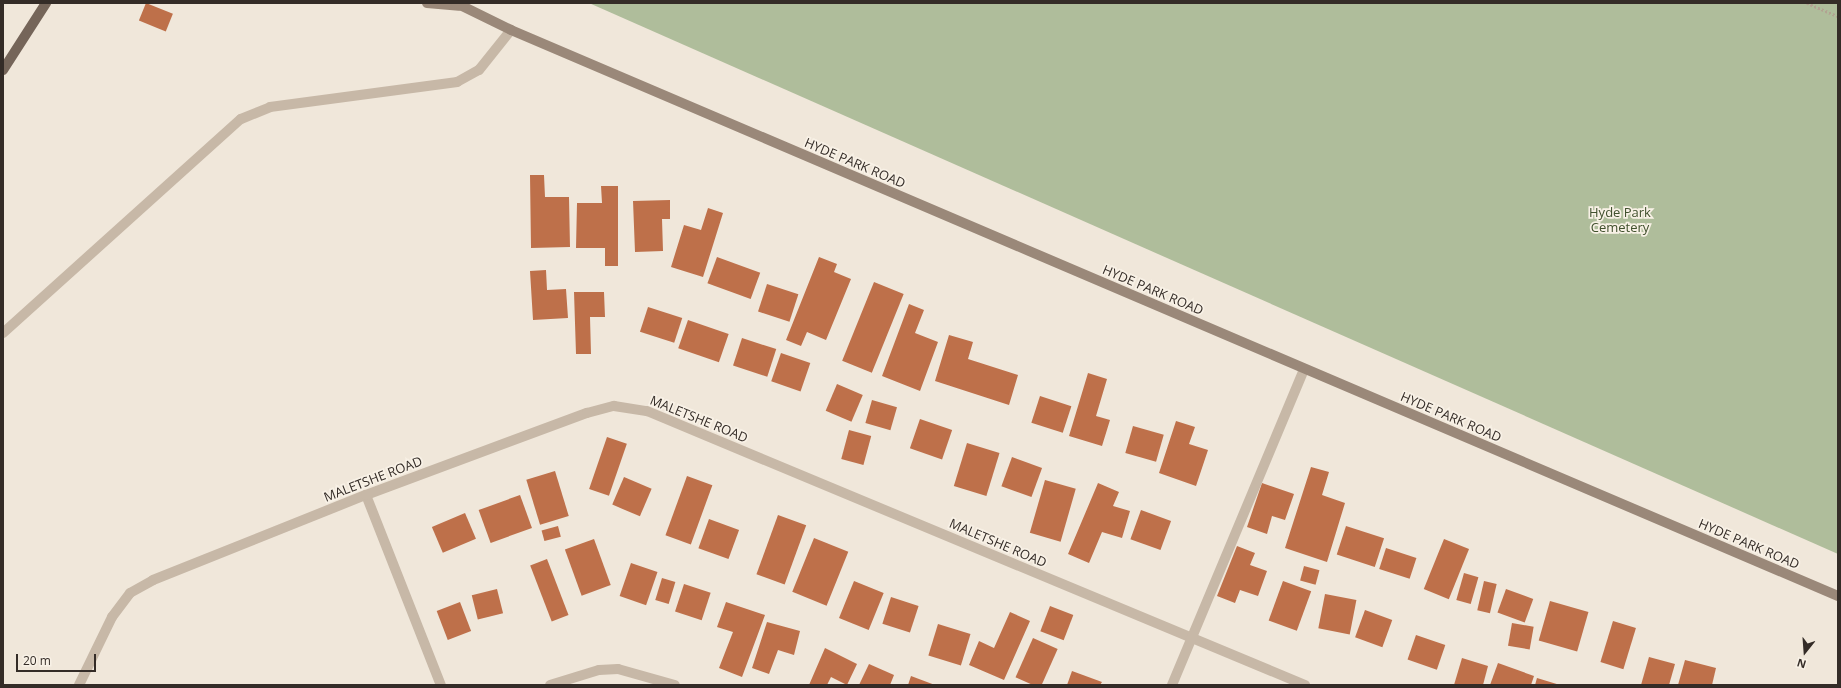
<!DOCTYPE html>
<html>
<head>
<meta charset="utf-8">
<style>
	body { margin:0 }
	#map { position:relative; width:1841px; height:688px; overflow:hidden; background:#f0e7da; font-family:"Open Sans",sans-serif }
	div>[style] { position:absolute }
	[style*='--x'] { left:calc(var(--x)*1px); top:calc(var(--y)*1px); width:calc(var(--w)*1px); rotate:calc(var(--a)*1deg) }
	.green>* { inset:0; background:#afbd9b }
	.building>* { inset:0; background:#be704a; transform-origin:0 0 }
	.path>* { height:2.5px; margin-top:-1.25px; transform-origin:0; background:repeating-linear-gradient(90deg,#b2a291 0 2px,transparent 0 4px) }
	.street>* { height:10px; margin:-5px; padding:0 5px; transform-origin:5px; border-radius:5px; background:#c7b8a7 }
	.secondary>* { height:10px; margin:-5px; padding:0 5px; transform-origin:5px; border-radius:5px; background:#9a8879 }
	.primary>* { height:10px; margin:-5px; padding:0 5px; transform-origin:5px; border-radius:5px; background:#756559 }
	span { translate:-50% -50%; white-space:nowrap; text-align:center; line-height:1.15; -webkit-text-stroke:3.5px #f8f1e6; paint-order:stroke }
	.street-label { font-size:13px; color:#342c27 }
	.park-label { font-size:13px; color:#40502d }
	.frame { position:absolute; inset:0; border:4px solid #342c27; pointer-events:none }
	.north { position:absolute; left:1785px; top:632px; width:40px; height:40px; -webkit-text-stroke:3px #f8f1e6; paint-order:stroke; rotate:197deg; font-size:11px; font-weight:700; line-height:16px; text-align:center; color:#342c27 }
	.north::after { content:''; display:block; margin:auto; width:14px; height:18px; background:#342c27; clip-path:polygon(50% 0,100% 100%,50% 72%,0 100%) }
	.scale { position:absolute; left:16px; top:654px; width:80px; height:18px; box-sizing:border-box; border:2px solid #342c27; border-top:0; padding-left:5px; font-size:12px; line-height:14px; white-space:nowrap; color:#342c27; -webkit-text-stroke:3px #f8f1e6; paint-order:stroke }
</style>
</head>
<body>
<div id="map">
	<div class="green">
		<div style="clip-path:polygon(589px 3px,1838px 3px,1838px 554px)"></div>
	</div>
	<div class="building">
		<div style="left:146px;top:3px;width:29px;height:19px;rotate:22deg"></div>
		<div style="clip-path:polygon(530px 175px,544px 175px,545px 197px,569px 197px,570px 247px,531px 248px)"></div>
		<div style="clip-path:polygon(601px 186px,618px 186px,618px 266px,605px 266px,605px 248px,576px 248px,577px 203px,602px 203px)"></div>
		<div style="clip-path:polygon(670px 200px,670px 219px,662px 219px,663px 251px,635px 252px,633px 201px)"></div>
		<div style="clip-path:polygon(708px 208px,723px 213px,703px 277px,671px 267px,684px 225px,701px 230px)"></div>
		<div style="left:717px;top:257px;width:46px;height:28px;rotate:20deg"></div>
		<div style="clip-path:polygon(819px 257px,837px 264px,834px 272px,851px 279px,826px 340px,807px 332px,801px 346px,786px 340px)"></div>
		<div style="clip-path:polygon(546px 270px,547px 290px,566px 289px,568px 318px,533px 320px,530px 271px)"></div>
		<div style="left:874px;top:282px;width:32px;height:85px;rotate:22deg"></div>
		<div style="left:767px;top:284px;width:33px;height:29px;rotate:18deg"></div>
		<div style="clip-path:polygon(574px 292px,604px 292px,605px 317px,590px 317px,591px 354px,576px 354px)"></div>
		<div style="clip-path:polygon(909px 304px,924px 310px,915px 333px,938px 342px,920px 391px,882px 376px)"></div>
		<div style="left:648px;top:307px;width:36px;height:26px;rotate:18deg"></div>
		<div style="left:688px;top:320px;width:43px;height:30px;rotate:19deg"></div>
		<div style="clip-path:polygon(949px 335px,973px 342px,968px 359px,1018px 375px,1009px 405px,935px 381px)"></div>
		<div style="left:742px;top:338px;width:36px;height:29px;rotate:18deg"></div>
		<div style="left:781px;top:353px;width:31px;height:30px;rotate:19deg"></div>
		<div style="clip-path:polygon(1088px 373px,1107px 379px,1096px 416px,1110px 420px,1102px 446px,1069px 436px)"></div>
		<div style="left:837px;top:384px;width:28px;height:29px;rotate:23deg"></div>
		<div style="left:1040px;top:396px;width:33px;height:28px;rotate:18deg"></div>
		<div style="left:872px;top:400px;width:26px;height:24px;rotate:16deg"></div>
		<div style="left:920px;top:419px;width:34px;height:31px;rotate:19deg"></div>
		<div style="clip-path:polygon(1176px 421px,1195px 427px,1189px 444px,1208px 450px,1196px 486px,1159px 473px)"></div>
		<div style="left:1133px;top:426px;width:32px;height:28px;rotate:16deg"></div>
		<div style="left:849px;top:430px;width:23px;height:30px;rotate:15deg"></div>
		<div style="left:607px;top:437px;width:21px;height:55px;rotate:19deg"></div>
		<div style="left:967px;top:443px;width:34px;height:45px;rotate:17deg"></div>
		<div style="left:1012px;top:457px;width:32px;height:31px;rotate:20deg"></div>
		<div style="clip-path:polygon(1311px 467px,1329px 472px,1322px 495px,1345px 503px,1327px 562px,1285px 548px)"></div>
		<div style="left:555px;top:471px;width:47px;height:30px;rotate:73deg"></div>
		<div style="left:687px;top:476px;width:27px;height:63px;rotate:20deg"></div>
		<div style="left:624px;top:477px;width:30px;height:30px;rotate:23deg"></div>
		<div style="left:1045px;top:480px;width:32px;height:55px;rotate:16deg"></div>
		<div style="clip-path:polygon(1098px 483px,1119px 492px,1113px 506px,1130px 511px,1122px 538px,1102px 532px,1089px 563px,1068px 554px)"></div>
		<div style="clip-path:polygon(1262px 483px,1294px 494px,1285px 520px,1272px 516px,1267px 534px,1247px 527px)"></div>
		<div style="left:520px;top:495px;width:35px;height:44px;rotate:70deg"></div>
		<div style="left:1141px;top:510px;width:32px;height:31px;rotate:20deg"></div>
		<div style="left:465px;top:513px;width:28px;height:36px;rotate:67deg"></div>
		<div style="left:778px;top:515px;width:30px;height:63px;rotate:20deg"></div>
		<div style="left:709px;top:519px;width:32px;height:31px;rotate:20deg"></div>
		<div style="left:558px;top:526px;width:11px;height:17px;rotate:75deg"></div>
		<div style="left:1346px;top:526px;width:40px;height:30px;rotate:18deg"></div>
		<div style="left:814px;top:538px;width:37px;height:58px;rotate:22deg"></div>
		<div style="left:594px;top:539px;width:49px;height:31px;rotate:70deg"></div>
		<div style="left:1444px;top:539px;width:27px;height:54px;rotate:22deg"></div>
		<div style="clip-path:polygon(1237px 546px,1255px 553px,1250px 565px,1267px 571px,1258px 596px,1240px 590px,1235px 603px,1217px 596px)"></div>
		<div style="left:1386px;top:548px;width:32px;height:22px;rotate:18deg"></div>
		<div style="left:547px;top:559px;width:60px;height:18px;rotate:69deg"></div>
		<div style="left:631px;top:563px;width:28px;height:35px;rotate:19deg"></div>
		<div style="left:1304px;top:566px;width:16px;height:15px;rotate:15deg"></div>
		<div style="left:1464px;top:573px;width:15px;height:28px;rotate:16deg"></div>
		<div style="left:662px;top:578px;width:14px;height:23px;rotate:17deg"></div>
		<div style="left:854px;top:581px;width:32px;height:40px;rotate:22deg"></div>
		<div style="left:1283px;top:581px;width:30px;height:42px;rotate:20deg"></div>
		<div style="left:1484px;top:581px;width:13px;height:30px;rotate:13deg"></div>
		<div style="left:684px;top:584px;width:28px;height:29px;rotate:18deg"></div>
		<div style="left:497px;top:589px;width:25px;height:26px;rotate:76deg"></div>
		<div style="left:1506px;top:589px;width:29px;height:25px;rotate:20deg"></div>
		<div style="left:1325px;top:594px;width:32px;height:35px;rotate:11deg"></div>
		<div style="left:891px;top:597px;width:29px;height:28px;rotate:18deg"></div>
		<div style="left:1550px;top:601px;width:40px;height:41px;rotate:16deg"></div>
		<div style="left:460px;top:602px;width:31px;height:25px;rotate:69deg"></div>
		<div style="clip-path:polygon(726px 602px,765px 615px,742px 677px,719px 668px,733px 632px,717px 627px)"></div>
		<div style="left:1050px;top:606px;width:25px;height:27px;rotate:21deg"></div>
		<div style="left:1365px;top:610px;width:29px;height:29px;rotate:20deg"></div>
		<div style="clip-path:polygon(1010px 612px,1030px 621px,1004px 680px,969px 665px,979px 641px,994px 648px)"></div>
		<div style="left:1613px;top:621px;width:24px;height:43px;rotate:17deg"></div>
		<div style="clip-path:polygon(767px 622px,800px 631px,794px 655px,778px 650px,769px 674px,752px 668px)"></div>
		<div style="left:1512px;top:623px;width:22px;height:23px;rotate:10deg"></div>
		<div style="left:938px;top:624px;width:34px;height:33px;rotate:17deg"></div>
		<div style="left:1416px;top:635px;width:31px;height:26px;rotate:19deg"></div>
		<div style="left:1033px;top:638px;width:27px;height:43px;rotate:24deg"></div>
		<div style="clip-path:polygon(825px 648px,857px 664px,847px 685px,831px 677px,827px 685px,809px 685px)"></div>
		<div style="clip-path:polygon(1649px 657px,1675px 664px,1669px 685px,1641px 685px)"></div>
		<div style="clip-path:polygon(1462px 658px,1488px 666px,1483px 685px,1454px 685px)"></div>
		<div style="clip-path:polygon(1685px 660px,1716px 668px,1712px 685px,1678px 685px)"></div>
		<div style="clip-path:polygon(1498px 663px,1534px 676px,1531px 685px,1490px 685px)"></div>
		<div style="clip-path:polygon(869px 664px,894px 675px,890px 685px,859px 685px)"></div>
		<div style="clip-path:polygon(1072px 671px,1102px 682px,1100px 685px,1067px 685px)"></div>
		<div style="clip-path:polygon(911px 676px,935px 685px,908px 685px)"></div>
		<div style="clip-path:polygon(1537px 678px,1560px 685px,1535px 685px)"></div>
	</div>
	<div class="path">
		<div style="--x:1807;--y:3;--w:34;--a:23"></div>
	</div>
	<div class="street">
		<div style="--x:3;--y:333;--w:320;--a:-42"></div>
		<div style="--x:241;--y:119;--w:31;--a:-22"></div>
		<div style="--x:270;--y:107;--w:189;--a:-7.6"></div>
		<div style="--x:457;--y:82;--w:25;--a:-29"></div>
		<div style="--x:479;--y:70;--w:51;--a:-51.3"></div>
		<div style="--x:366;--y:495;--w:204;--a:68.5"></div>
		<div style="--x:79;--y:685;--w:76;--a:-64.1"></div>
		<div style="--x:112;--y:617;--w:30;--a:-53"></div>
		<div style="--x:130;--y:593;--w:26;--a:-29"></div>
		<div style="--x:153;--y:580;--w:229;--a:-21.8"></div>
		<div style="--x:366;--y:495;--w:236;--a:-20.4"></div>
		<div style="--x:587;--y:413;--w:28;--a:-15"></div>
		<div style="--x:614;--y:406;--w:33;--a:9"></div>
		<div style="--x:647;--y:411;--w:713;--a:22.61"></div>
		<div style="--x:550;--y:685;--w:51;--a:-17"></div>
		<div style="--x:599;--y:670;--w:19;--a:-3"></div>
		<div style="--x:618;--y:669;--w:59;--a:15.7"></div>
		<div style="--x:1172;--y:685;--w:342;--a:-67.3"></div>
	</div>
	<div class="secondary">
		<div style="--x:427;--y:3;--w:32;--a:5"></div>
		<div style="--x:456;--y:3;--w:61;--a:26.1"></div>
		<div style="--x:511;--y:30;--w:1443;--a:23.1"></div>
	</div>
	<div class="primary">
		<div style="--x:3;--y:70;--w:80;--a:-57.3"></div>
	</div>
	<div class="street-label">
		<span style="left:855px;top:163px;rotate:23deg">HYDE PARK ROAD</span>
		<span style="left:1153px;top:290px;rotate:23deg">HYDE PARK ROAD</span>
		<span style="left:1451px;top:417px;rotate:23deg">HYDE PARK ROAD</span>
		<span style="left:699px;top:419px;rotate:22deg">MALETSHE ROAD</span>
		<span style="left:373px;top:479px;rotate:-21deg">MALETSHE ROAD</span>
		<span style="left:998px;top:543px;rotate:23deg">MALETSHE ROAD</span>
		<span style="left:1749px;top:544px;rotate:23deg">HYDE PARK ROAD</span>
	</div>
	<div class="park-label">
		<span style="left:1620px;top:220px">Hyde Park<br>Cemetery</span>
	</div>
	<div class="frame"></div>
	<div class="north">N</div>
	<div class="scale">20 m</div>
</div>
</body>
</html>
